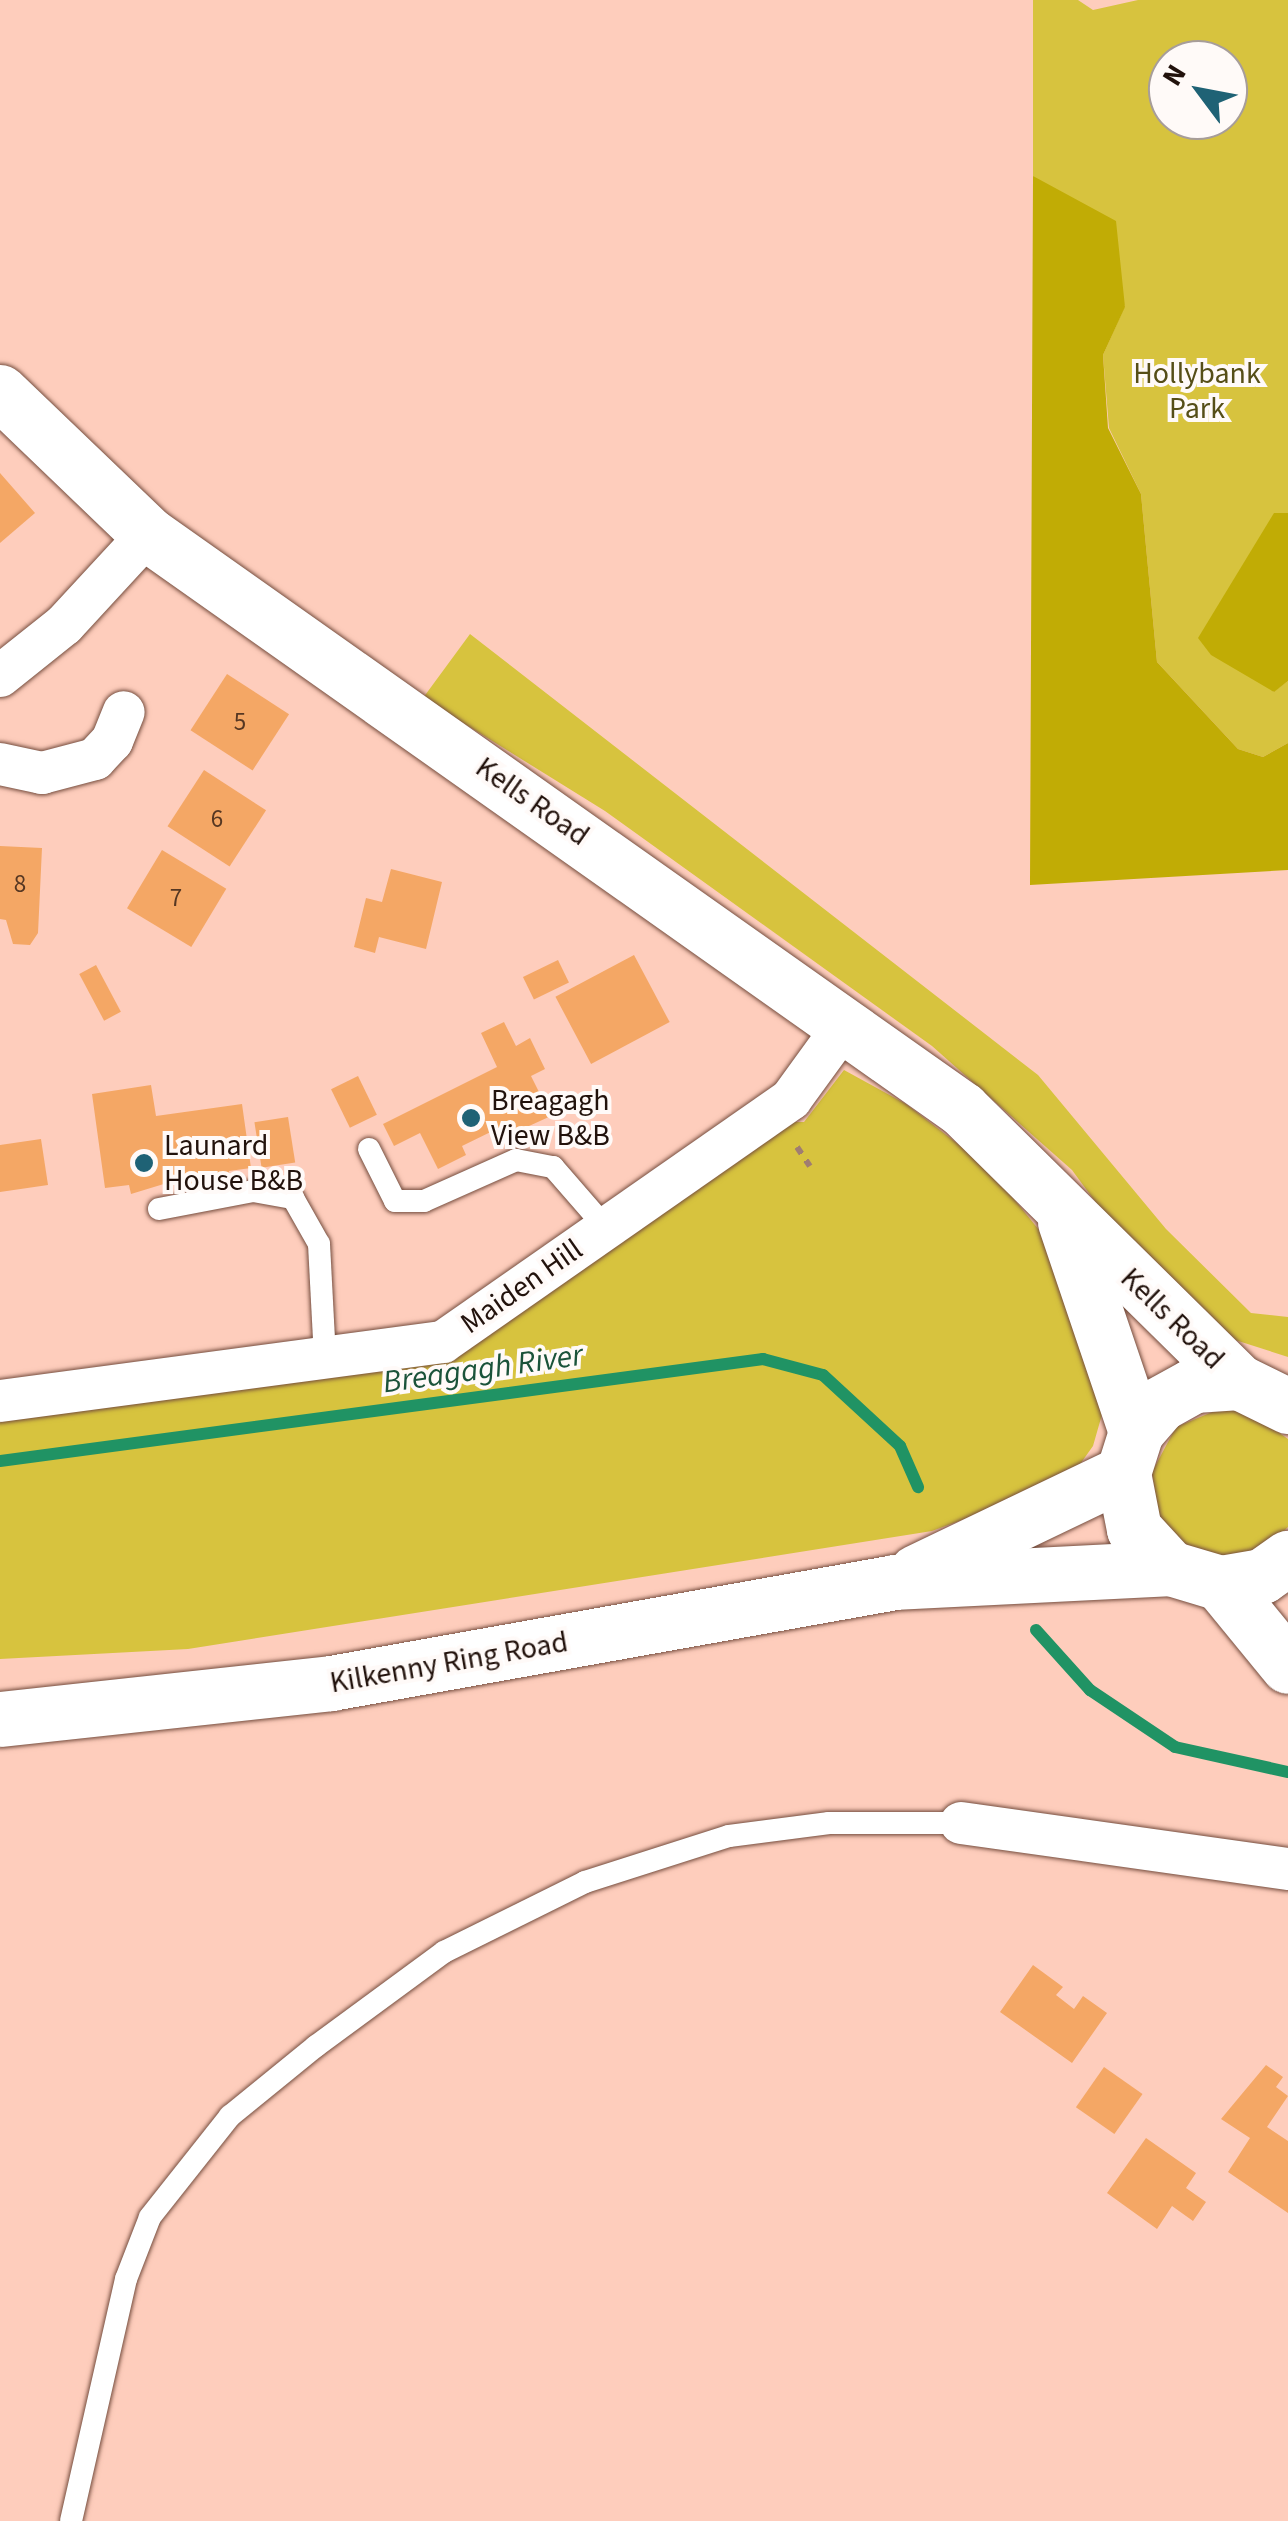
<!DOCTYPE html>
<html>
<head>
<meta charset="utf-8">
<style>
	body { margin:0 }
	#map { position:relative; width:1288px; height:2521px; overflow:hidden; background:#fecdbc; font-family:"Source Sans 3",sans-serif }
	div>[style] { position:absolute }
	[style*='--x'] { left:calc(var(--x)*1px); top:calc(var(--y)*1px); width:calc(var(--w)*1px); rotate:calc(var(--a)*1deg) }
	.green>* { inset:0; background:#d7c33e }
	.forest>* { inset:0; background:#c1ac05 }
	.stream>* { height:12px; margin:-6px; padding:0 6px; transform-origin:6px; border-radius:6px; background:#209364 }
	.building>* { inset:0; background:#f4a765; transform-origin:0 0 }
	.path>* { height:6px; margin-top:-3px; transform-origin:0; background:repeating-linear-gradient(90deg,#a07d71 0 8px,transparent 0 16px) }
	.roads { filter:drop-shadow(0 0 2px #754d3e) drop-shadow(0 0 2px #754d3e) }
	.service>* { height:22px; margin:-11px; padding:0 11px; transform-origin:11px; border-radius:11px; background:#fff }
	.minor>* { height:42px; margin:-21px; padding:0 21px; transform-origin:21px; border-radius:21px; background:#fff }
	.secondary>* { height:55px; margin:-27.5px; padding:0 27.5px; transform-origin:27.5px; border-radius:27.5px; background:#fff }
	.primary>* { height:55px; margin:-27.5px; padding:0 27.5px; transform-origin:27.5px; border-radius:27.5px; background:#fff }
	.dots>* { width:28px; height:28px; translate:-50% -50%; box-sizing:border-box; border:5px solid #fffaf8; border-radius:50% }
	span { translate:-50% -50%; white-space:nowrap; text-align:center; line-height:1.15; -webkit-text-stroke:8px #fffaf8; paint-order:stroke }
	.number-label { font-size:25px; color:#563722 }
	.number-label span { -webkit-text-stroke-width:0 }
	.park-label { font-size:30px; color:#564e17 }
	.street-label { font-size:30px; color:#22120c }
	.poi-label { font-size:30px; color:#22120c }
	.left { translate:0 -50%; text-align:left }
	.water-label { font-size:32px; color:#1b533a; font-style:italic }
	.north { position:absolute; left:1148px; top:40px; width:100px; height:100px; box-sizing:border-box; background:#fffaf8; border:2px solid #a79d9a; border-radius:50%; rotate:302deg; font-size:28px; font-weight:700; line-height:40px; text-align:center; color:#22120c }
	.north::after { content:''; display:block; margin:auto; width:35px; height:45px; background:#1f6275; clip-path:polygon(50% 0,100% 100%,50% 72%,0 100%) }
</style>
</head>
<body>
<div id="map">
	<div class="green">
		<div style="clip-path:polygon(evenodd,1033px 0,1078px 0,1093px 10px,1138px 0,1288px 0,1288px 513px,1274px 513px,1273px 692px,1288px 681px,1288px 743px,1263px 757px,1238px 749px,1157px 662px,1141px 494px,1109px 428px,1103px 355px,1125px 306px,1033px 176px,1033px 0,1168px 60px,1228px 60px,1228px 120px,1168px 120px,1168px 60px)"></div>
		<div style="clip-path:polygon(470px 634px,1038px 1075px,1166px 1229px,1251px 1313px,1288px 1317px,1288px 1357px,1210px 1332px,1168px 1301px,1072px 1170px,932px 1046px,605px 811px,423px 698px)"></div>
		<div style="clip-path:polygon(844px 1070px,906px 1104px,988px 1167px,1060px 1256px,1109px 1390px,1093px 1446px,1068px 1481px,932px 1531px,188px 1649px,0 1659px,0 1417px,427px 1359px,792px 1122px,804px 1122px)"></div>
		<div style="clip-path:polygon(1222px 1408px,1247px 1410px,1288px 1439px,1288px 1527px,1266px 1548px,1219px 1559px,1175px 1539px,1159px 1519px,1152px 1472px,1176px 1427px)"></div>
	</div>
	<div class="forest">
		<div style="clip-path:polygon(1033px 176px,1116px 221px,1125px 307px,1103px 355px,1108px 428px,1141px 494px,1157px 662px,1238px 749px,1263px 757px,1288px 743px,1288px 870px,1030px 885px)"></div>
		<div style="clip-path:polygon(1274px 513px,1288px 513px,1288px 681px,1274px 692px,1211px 655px,1198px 638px)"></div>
	</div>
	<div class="stream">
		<div style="--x:0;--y:1461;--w:770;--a:-7.61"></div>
		<div style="--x:763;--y:1359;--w:62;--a:14.9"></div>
		<div style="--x:823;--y:1375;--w:105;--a:42.7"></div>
		<div style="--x:900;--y:1446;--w:45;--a:66.3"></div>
		<div style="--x:1036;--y:1630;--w:81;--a:48"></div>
		<div style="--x:1090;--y:1690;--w:102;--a:33.8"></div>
		<div style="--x:1175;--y:1747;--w:116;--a:12.5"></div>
	</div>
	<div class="building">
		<div style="clip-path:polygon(0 473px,35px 513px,0 543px)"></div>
		<div style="left:227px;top:674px;width:74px;height:67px;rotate:33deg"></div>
		<div style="left:204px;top:770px;width:74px;height:67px;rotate:33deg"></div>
		<div style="clip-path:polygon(0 846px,42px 848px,38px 933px,30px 945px,13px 944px,6px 920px,0 919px)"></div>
		<div style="left:162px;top:850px;width:75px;height:68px;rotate:31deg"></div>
		<div style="clip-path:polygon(391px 869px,442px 882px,426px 949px,379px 937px,375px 953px,354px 947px,366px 898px,382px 902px)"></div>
		<div style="left:634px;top:955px;width:76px;height:89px;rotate:62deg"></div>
		<div style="left:558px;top:960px;width:25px;height:39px;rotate:64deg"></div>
		<div style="left:96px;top:965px;width:53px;height:19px;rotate:62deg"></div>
		<div style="clip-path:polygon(504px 1022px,516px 1046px,530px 1038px,545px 1069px,531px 1076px,551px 1116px,518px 1131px,513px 1121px,462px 1146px,466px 1155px,438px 1169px,420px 1133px,394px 1146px,383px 1124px,497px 1067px,481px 1033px)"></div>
		<div style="left:358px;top:1076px;width:43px;height:30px;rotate:64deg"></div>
		<div style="clip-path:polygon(151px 1085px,156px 1116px,242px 1104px,251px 1168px,229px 1171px,230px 1181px,191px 1186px,190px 1176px,131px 1194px,129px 1185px,105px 1188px,92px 1094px)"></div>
		<div style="left:288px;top:1117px;width:46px;height:34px;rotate:81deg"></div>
		<div style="clip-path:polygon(41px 1139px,48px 1185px,0 1192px,0 1145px)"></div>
		<div style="clip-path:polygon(1033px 1965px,1063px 1987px,1056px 1995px,1074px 2009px,1083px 1996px,1107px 2013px,1072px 2063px,1000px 2012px)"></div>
		<div style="clip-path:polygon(1266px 2065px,1283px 2077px,1276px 2087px,1288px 2096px,1267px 2127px,1288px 2141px,1288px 2213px,1228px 2172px,1250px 2138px,1221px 2119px)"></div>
		<div style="left:1104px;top:2067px;width:47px;height:49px;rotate:35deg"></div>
		<div style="clip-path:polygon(1146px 2138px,1196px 2173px,1186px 2188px,1206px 2202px,1193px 2221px,1172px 2206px,1157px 2229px,1107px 2193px)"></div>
	</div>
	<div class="path">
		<div style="--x:797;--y:1147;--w:23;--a:56"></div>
	</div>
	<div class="roads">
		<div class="service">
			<div style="--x:369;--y:1149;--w:58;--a:63.4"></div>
			<div style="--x:395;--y:1201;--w:29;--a:0"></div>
			<div style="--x:424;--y:1201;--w:101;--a:-24"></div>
			<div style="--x:516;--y:1160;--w:38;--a:11"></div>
			<div style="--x:553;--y:1167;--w:81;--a:49"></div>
			<div style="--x:159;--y:1209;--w:96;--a:-10.8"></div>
			<div style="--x:253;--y:1191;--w:41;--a:9.9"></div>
			<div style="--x:293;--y:1198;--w:53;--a:60.5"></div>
			<div style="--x:319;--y:1244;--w:114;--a:87"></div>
			<div style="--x:71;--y:2521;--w:248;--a:-77.2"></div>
			<div style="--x:126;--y:2279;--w:66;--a:-68.8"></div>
			<div style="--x:150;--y:2217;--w:129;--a:-51.6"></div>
			<div style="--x:230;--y:2116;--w:111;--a:-39.1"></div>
			<div style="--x:316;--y:2046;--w:159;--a:-36.3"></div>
			<div style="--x:444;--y:1952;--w:157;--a:-26.4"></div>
			<div style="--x:585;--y:1882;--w:151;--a:-17.7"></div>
			<div style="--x:729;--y:1836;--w:101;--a:-7.4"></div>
			<div style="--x:829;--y:1823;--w:132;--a:0"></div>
		</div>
		<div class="minor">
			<div style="--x:0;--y:676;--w:82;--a:-38.6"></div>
			<div style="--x:64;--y:625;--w:124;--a:-47.3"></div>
			<div style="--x:0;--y:764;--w:43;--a:12.1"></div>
			<div style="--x:42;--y:773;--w:55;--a:-14.8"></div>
			<div style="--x:95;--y:759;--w:25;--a:-47"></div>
			<div style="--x:112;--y:741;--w:31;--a:-68"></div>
			<div style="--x:0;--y:1401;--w:447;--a:-7.6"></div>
			<div style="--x:443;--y:1342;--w:424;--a:-34.9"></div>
			<div style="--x:791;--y:1099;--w:95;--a:-54"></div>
			<div style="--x:961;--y:1823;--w:330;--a:8"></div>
		</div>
		<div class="secondary">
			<div style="--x:0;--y:392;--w:205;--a:43.8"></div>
			<div style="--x:148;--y:534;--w:997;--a:35.24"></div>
			<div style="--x:962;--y:1109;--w:389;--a:44.6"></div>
			<div style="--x:1065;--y:1222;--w:222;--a:71.3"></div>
			<div style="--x:1220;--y:1583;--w:107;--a:50.7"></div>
		</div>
		<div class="primary">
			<div style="--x:1288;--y:1406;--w:55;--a:-153.9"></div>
			<div style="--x:1239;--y:1382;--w:45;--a:176.2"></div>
			<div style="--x:1194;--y:1385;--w:39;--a:151"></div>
			<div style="--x:1160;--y:1404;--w:37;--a:131"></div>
			<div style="--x:1136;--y:1432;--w:43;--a:107.6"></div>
			<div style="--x:1123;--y:1473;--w:57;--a:78.9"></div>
			<div style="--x:1134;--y:1529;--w:53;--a:47.3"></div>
			<div style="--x:1170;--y:1568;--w:52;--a:16.7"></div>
			<div style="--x:1220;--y:1583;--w:43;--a:-9.5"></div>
			<div style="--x:1262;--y:1576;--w:32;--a:-35"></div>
			<div style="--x:916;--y:1572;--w:229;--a:-25.6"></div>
			<div style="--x:0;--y:1719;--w:333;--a:-6.2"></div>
			<div style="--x:331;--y:1683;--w:573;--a:-10.15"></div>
			<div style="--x:895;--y:1582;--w:275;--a:-2.9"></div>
		</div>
	</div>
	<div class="dots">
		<div style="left:471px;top:1118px;background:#1f6275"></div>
		<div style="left:144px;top:1163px;background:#1f6275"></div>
	</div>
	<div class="number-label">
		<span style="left:240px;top:722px">5</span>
		<span style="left:217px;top:819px">6</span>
		<span style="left:20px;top:884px">8</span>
		<span style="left:176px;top:898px">7</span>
	</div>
	<div class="park-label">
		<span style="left:1197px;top:391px">Hollybank<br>Park</span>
	</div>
	<div class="street-label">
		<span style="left:532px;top:802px;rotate:35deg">Kells Road</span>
		<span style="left:522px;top:1287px;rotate:-35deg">Maiden Hill</span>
		<span style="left:1172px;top:1319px;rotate:44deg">Kells Road</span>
		<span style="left:449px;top:1663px;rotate:-10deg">Kilkenny Ring Road</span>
	</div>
	<div class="poi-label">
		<span class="left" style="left:491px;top:1118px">Breagagh<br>View B&amp;B</span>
		<span class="left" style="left:164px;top:1163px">Launard<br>House B&amp;B</span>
	</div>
	<div class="water-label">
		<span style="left:483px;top:1369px;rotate:-8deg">Breagagh River</span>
	</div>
	<div class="north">N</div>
</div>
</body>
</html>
